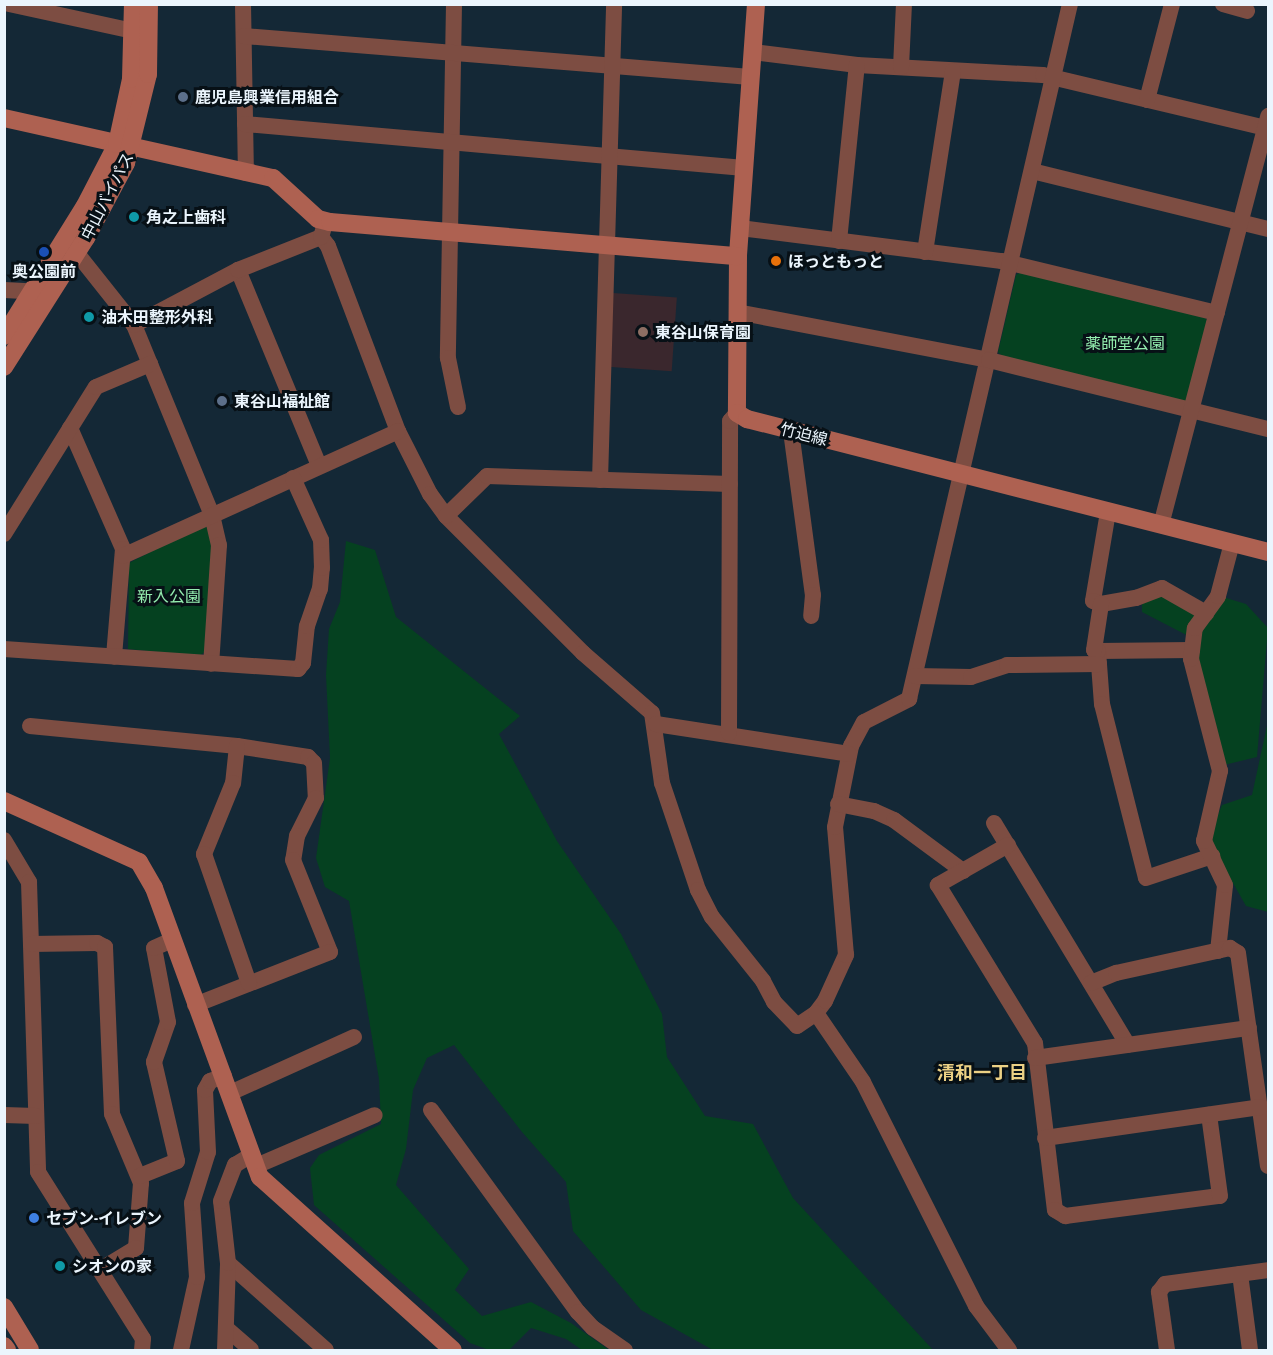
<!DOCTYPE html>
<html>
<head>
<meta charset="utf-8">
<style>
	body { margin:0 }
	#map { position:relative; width:1273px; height:1355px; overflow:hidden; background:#142836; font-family:"Asap Condensed","Noto Sans JP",sans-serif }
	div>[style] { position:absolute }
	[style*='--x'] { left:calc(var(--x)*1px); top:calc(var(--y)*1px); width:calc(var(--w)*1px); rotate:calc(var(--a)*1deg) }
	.education>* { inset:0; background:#3a272d; transform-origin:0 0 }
	.green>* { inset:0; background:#054120 }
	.street>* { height:16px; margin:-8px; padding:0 8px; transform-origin:8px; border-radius:8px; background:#7d4d42 }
	.secondary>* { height:18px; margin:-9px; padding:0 9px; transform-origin:9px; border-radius:9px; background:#ae6151 }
	.dots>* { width:16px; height:16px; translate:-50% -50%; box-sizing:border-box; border:3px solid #071016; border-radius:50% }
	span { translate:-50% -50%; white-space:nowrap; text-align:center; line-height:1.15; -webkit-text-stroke:6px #071016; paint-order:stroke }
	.poi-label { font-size:16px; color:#ebf5fd; font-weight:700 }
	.left { translate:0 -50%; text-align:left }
	.street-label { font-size:16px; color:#ebf5fd }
	.park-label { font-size:16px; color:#94edaf }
	.neighbourhood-label { font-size:18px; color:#ecd185; font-weight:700 }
	.frame { position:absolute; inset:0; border:6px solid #ebf5fd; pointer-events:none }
</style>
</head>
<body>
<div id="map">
	<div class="education">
		<div style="left:613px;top:293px;width:64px;height:74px;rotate:4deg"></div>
	</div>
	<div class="green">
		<div style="clip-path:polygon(1022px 271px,1205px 318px,1209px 322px,1188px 400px,1184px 402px,1003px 357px,998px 352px,1016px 275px)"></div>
		<div style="clip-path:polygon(203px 525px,211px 530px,214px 538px,206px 651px,199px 656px,128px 649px,129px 563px)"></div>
		<div style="clip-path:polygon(346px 541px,375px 550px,396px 617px,520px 716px,499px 734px,557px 841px,621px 934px,662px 1014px,667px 1057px,705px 1116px,753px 1124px,793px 1198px,933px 1350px,713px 1350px,641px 1310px,573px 1231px,566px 1182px,522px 1132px,454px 1045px,427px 1058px,413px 1090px,406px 1149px,396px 1185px,469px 1269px,455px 1290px,482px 1316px,531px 1302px,571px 1323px,609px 1350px,582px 1350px,566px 1339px,531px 1328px,509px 1350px,489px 1350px,470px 1343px,314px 1205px,310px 1168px,319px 1155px,381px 1124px,379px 1079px,349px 901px,325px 887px,316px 858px,330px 758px,326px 675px,329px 629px,340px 602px)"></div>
		<div style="clip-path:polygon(1161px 592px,1209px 616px,1223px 597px,1246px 604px,1268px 628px,1257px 757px,1220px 766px,1198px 662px,1198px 641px,1142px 612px,1142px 600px)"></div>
		<div style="clip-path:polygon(1268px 721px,1268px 912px,1246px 906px,1208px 839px,1222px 805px,1252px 795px)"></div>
	</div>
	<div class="street">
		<div style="--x:9;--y:4;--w:127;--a:12.3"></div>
		<div style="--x:243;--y:4;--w:169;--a:89"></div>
		<div style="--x:454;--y:4;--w:354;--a:91"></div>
		<div style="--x:448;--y:358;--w:50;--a:78.5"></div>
		<div style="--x:1223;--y:4;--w:25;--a:16"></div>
		<div style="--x:244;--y:36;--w:508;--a:4.63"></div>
		<div style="--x:753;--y:52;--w:105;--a:7.1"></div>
		<div style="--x:857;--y:65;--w:186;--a:3.1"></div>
		<div style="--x:1043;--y:75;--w:228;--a:13.4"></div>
		<div style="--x:901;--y:67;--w:63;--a:-87.3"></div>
		<div style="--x:1147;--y:100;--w:99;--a:-75.4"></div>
		<div style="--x:245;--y:124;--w:501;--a:5.04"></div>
		<div style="--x:1032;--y:171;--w:243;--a:13.8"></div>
		<div style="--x:740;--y:228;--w:264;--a:7.2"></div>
		<div style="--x:1002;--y:261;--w:221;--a:13.6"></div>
		<div style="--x:321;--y:237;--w:11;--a:52"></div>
		<div style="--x:328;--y:246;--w:198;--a:69.3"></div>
		<div style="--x:398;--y:431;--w:71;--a:63.1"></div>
		<div style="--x:430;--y:494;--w:27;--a:54"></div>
		<div style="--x:446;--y:516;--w:194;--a:45"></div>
		<div style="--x:583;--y:653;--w:91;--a:41"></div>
		<div style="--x:652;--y:713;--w:71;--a:81.9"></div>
		<div style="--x:662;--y:783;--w:113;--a:71.4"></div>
		<div style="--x:698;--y:890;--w:30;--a:63"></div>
		<div style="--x:712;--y:917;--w:82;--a:51.4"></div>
		<div style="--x:763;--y:981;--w:24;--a:62"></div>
		<div style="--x:774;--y:1002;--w:33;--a:46"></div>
		<div style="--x:797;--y:1026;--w:23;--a:-34"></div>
		<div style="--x:816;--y:1013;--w:15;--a:-53"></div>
		<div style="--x:825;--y:1001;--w:51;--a:-65.5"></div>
		<div style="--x:846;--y:955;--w:128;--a:-94.9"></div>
		<div style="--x:835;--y:827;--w:83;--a:-78.8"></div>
		<div style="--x:851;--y:746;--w:27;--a:-62"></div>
		<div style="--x:864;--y:722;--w:51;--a:-27.1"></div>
		<div style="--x:909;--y:699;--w:713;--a:-76.96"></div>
		<div style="--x:839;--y:241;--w:177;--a:-84.2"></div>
		<div style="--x:68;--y:242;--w:106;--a:51.5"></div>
		<div style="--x:134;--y:325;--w:205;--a:67.7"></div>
		<div style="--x:212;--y:515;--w:31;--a:77"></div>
		<div style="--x:219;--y:545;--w:119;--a:93.8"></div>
		<div style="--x:925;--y:252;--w:183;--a:-81.2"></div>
		<div style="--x:238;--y:270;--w:212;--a:67.5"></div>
		<div style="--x:4;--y:290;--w:40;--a:2.9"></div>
		<div style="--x:737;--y:312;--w:257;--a:10.8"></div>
		<div style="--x:989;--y:360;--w:287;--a:13.9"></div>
		<div style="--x:134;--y:325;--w:118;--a:-27.9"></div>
		<div style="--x:238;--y:270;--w:89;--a:-21.7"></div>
		<div style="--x:321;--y:237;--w:10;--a:-73"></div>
		<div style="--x:70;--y:428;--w:132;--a:66.3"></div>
		<div style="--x:123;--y:549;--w:108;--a:94.8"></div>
		<div style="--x:791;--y:431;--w:165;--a:82.4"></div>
		<div style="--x:813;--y:595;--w:21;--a:95"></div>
		<div style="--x:600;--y:480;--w:476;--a:-88.3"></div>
		<div style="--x:1108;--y:512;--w:90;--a:99.6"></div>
		<div style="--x:1093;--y:601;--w:9;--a:21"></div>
		<div style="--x:1101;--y:604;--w:36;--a:-10"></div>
		<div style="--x:1136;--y:598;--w:28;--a:-21"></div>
		<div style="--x:1162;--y:588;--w:51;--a:29.6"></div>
		<div style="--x:446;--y:516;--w:57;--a:-44.3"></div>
		<div style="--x:487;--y:476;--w:243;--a:1.9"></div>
		<div style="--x:1161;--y:525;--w:423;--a:-75.3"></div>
		<div style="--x:4;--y:534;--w:173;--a:-58"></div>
		<div style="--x:96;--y:387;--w:59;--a:-23.1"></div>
		<div style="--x:123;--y:556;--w:302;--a:-24.4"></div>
		<div style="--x:4;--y:649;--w:295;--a:3.9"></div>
		<div style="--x:298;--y:669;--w:8;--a:-50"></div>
		<div style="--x:303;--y:663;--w:37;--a:-84"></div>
		<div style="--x:307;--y:626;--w:39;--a:-71"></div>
		<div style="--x:320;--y:589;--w:21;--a:-85"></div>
		<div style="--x:322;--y:568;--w:28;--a:-92"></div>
		<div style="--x:321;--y:540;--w:68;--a:-114.3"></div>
		<div style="--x:1192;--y:650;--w:94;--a:179.4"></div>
		<div style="--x:1098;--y:651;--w:53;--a:85.7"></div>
		<div style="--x:1102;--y:704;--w:179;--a:75.8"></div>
		<div style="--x:1146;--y:878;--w:70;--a:-18.4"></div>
		<div style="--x:1098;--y:651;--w:4;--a:-166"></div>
		<div style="--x:1094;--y:650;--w:47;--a:-81.3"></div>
		<div style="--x:915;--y:676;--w:56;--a:1"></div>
		<div style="--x:971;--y:677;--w:38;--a:-18"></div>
		<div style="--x:1007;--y:665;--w:92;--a:-0.6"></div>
		<div style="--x:656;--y:724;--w:195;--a:8.8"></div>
		<div style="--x:30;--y:726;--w:208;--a:5.5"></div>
		<div style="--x:237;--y:746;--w:72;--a:8.8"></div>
		<div style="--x:308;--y:757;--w:8;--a:45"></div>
		<div style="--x:314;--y:763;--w:35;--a:87"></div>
		<div style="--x:316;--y:798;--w:42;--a:116.6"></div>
		<div style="--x:297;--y:836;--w:24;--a:99"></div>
		<div style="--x:293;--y:860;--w:99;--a:68.1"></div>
		<div style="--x:330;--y:952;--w:145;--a:158.6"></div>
		<div style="--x:729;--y:733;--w:312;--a:-89.8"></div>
		<div style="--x:730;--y:421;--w:11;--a:-49"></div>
		<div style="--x:237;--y:746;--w:37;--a:96"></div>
		<div style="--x:233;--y:783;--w:77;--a:112.2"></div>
		<div style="--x:204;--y:854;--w:137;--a:70.8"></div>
		<div style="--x:838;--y:804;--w:37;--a:11"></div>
		<div style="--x:874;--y:811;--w:22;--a:24"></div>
		<div style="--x:894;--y:820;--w:86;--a:36.5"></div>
		<div style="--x:994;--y:823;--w:259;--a:58.9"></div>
		<div style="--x:4;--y:840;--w:49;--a:59.2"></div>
		<div style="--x:29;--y:882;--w:290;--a:88.2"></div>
		<div style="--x:38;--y:1172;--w:197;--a:57.8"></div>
		<div style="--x:143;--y:1339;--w:11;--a:95"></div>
		<div style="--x:1008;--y:845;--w:81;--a:150.3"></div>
		<div style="--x:938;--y:885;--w:185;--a:58.5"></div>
		<div style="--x:1035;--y:1043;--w:168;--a:83.2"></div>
		<div style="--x:1055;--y:1210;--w:12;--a:31"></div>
		<div style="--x:1065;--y:1216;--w:156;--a:-7.4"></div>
		<div style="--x:1220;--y:1196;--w:82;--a:-97.7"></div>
		<div style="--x:31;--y:944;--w:66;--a:-0.9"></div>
		<div style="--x:97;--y:943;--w:9;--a:27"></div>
		<div style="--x:105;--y:947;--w:167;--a:87.6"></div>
		<div style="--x:112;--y:1114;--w:75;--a:67.2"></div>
		<div style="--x:141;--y:1183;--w:65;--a:94.4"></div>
		<div style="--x:136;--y:1248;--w:42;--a:148.6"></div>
		<div style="--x:1218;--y:951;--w:66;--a:-83.9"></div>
		<div style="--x:1225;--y:885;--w:49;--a:-115.5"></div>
		<div style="--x:1204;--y:841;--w:72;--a:-77.1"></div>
		<div style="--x:1220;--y:771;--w:116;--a:-104.5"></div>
		<div style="--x:1191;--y:659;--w:31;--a:-83"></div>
		<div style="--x:1195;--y:628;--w:39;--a:-54"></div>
		<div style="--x:1218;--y:596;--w:55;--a:-75.2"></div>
		<div style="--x:1091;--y:983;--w:27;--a:-22"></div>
		<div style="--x:1116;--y:973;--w:117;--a:-12.4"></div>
		<div style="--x:1230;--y:948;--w:9;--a:32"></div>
		<div style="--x:1238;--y:953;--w:215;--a:82"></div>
		<div style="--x:816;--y:1013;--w:83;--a:55.7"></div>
		<div style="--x:863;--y:1082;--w:251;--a:63.2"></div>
		<div style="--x:976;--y:1306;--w:55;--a:53.1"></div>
		<div style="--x:1035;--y:1058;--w:216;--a:-8"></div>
		<div style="--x:230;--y:1093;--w:136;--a:-24.3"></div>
		<div style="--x:431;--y:1110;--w:250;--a:54"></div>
		<div style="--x:578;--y:1312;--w:22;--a:47"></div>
		<div style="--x:593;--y:1328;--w:39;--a:35"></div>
		<div style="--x:4;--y:1115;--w:32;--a:2"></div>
		<div style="--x:1045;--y:1138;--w:217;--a:-8.2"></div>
		<div style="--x:256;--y:1166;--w:129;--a:-23.2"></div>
		<div style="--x:140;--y:1176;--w:40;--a:-22"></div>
		<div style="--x:177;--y:1161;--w:102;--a:-103.1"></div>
		<div style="--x:154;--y:1062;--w:42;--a:-70.7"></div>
		<div style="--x:168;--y:1022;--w:75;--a:-100.7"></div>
		<div style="--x:154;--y:948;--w:20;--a:-24"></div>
		<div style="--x:228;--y:1263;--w:131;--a:41.6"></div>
		<div style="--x:1240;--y:1274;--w:77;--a:82.5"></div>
		<div style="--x:226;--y:1328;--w:33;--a:41"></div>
		<div style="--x:181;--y:1350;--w:75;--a:-77.6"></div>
		<div style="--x:197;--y:1277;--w:74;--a:-93.9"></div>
		<div style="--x:192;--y:1203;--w:53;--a:-72.6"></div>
		<div style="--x:208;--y:1152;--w:62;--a:-92.8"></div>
		<div style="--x:205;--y:1090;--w:10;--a:-61"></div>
		<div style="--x:210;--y:1081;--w:15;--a:-20"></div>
		<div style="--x:225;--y:1350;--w:87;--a:-88"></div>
		<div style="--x:228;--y:1263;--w:62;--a:-96.4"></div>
		<div style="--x:221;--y:1201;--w:39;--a:-69"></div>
		<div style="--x:235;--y:1165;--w:19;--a:-32"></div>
		<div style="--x:1167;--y:1350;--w:59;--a:-97.9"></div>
		<div style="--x:1159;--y:1292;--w:10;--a:-53"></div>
		<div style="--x:1165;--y:1284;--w:104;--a:-7.7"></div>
	</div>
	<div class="secondary">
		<div style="--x:756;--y:4;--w:253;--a:94.1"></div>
		<div style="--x:738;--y:256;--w:157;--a:90.4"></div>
		<div style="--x:737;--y:413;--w:12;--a:31"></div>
		<div style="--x:747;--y:419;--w:538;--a:14.32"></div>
		<div style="--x:4;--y:118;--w:276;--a:12.6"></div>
		<div style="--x:273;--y:178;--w:61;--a:42.3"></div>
		<div style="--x:318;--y:219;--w:12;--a:14"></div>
		<div style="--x:330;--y:222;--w:409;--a:4.8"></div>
		<div style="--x:4;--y:336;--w:153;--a:-58.1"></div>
		<div style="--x:85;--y:206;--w:70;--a:-62.7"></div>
		<div style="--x:117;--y:144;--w:66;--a:-77.8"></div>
		<div style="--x:131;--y:79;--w:75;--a:-88.5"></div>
		<div style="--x:4;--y:367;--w:153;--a:-57.6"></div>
		<div style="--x:86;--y:238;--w:85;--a:-61.9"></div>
		<div style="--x:126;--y:163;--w:92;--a:-76.1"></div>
		<div style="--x:148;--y:74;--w:70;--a:-89.2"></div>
		<div style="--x:4;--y:801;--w:148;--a:24.3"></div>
		<div style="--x:139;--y:862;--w:30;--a:60"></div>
		<div style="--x:154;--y:888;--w:308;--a:69.9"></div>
		<div style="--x:260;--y:1177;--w:259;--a:41.9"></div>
		<div style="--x:4;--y:1307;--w:50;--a:58.8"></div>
		<div style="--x:4;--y:1346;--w:5;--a:53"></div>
	</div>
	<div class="dots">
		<div style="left:183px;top:97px;background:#5c6f8a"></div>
		<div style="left:134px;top:217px;background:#0f9aa8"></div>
		<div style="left:44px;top:252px;background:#1a4fb4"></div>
		<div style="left:776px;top:261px;background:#e8710a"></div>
		<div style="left:89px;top:317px;background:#0f9aa8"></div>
		<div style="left:643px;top:332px;background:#8d6e63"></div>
		<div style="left:222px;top:401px;background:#5c6f8a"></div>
		<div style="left:34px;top:1218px;background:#3f7fe0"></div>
		<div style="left:60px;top:1266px;background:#0f9aa8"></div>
	</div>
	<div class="poi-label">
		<span class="left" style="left:195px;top:97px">鹿児島興業信用組合</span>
		<span class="left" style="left:146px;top:217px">角之上歯科</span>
		<span class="left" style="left:788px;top:261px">ほっともっと</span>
		<span style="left:44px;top:271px">奥公園前</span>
		<span class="left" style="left:101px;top:317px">油木田整形外科</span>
		<span class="left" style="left:655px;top:332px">東谷山保育園</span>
		<span class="left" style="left:234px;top:401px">東谷山福祉館</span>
		<span class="left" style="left:46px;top:1218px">セブン-イレブン</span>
		<span class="left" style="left:72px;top:1266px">シオンの家</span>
	</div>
	<div class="street-label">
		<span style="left:107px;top:196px;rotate:-63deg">中山バイパス</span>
		<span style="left:804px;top:434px;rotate:14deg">竹迫線</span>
	</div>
	<div class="park-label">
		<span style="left:1125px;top:343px">薬師堂公園</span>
		<span style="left:169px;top:596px">新入公園</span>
	</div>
	<div class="neighbourhood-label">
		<span style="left:982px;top:1073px">清和一丁目</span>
	</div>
	<div class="frame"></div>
</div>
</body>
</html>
